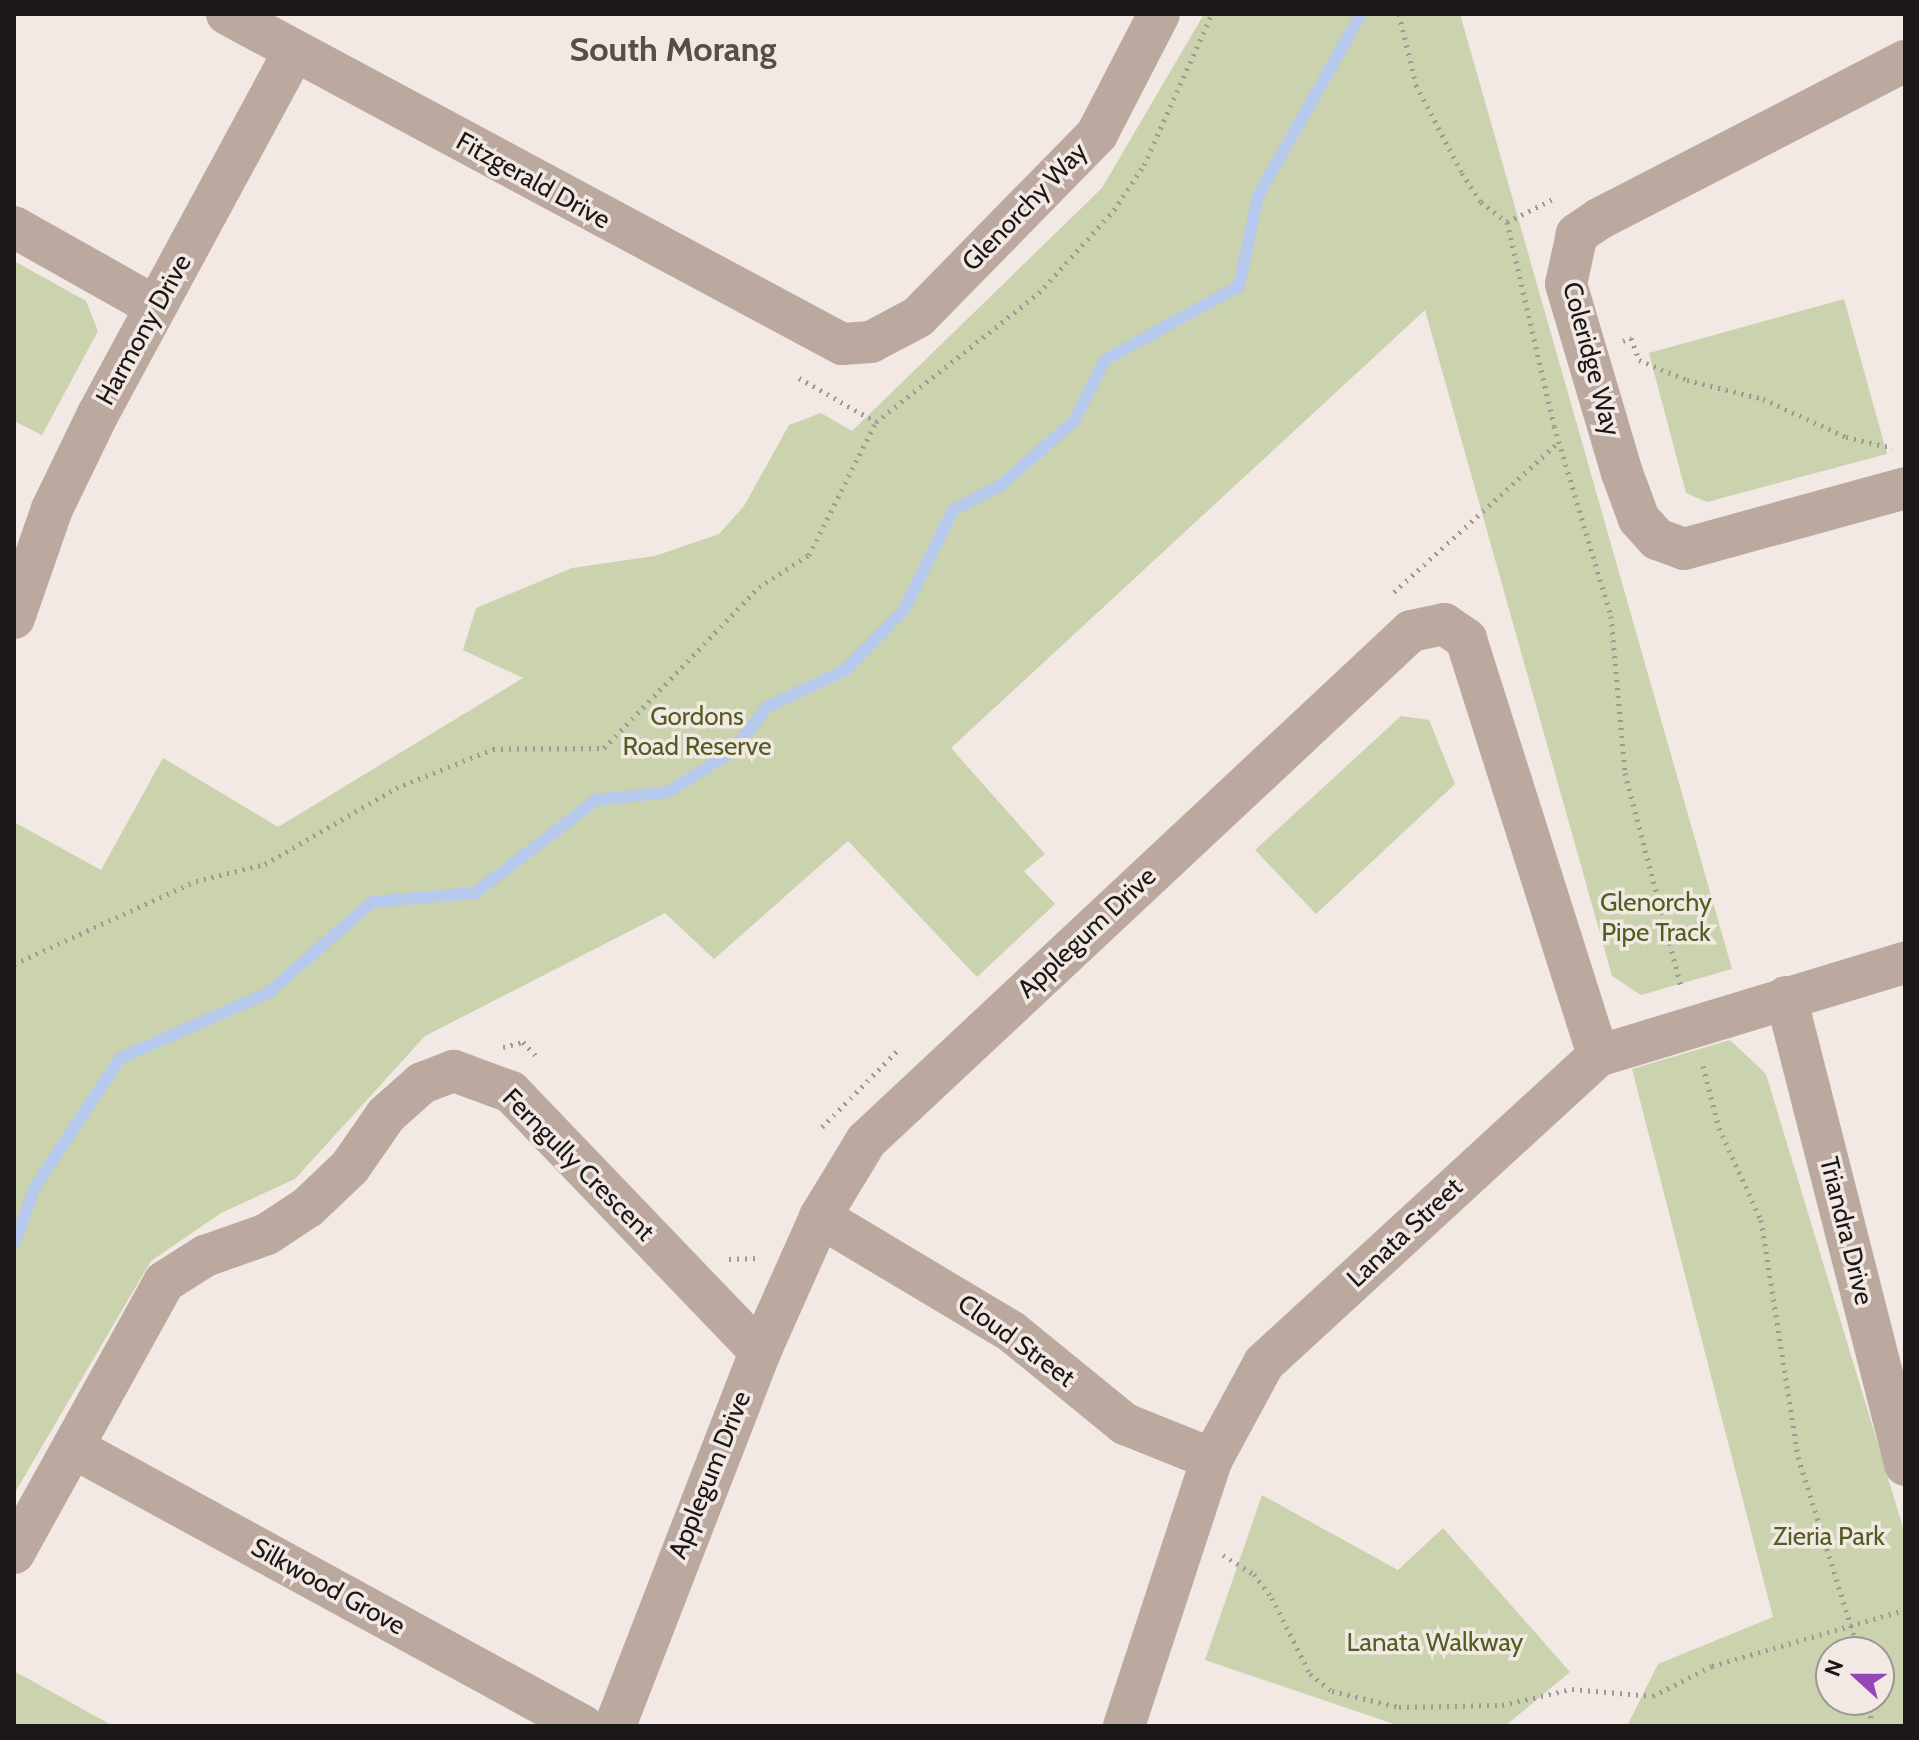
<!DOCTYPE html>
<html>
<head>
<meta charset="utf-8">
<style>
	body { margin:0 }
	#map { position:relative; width:1919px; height:1740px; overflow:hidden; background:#f3e9e4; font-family:Cabin,sans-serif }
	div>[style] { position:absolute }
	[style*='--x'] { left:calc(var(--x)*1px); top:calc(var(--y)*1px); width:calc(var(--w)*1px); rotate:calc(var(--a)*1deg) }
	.green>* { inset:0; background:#cad2ae }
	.stream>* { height:12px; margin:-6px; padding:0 6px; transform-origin:6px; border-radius:6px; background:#b7c9ec }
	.path>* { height:5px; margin-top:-2.5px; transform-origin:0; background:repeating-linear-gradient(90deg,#a09895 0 2px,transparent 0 8px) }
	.street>* { height:42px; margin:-21px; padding:0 21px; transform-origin:21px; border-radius:21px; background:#bba9a0 }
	span { translate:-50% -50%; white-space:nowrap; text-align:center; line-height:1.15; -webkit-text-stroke:7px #f3e9e4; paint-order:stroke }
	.street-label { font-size:26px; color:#1b1716 }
	.park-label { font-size:26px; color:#535d22 }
	.district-label { font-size:34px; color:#564e4a; font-weight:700 }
	.frame { position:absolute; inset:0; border:16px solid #1b1716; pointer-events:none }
	.north { position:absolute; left:1815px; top:1636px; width:80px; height:80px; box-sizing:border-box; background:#f3e9e4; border:2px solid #9d9592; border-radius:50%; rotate:291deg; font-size:22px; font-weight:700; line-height:32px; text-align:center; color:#1b1716 }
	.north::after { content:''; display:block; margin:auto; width:28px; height:36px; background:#9746b6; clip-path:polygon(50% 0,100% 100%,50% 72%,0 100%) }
</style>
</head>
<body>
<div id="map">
	<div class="green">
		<div style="clip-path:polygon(1204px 14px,1460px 14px,1732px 969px,1641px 995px,1612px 976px,1425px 310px,951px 748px,1045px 854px,1024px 871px,1055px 904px,977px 977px,848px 841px,714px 959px,665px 913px,425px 1036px,295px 1179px,221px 1213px,151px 1261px,14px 1494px,14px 822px,101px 870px,163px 758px,278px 827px,523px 678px,463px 650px,476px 608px,572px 568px,655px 556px,719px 534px,744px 506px,789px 425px,821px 413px,852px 431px,1102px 188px)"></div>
		<div style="clip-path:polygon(14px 261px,86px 301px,98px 331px,42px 435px,14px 421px)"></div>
		<div style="clip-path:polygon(1844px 299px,1887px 454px,1707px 502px,1686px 493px,1649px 353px)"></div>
		<div style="clip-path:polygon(1401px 716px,1429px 720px,1455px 784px,1316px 914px,1255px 850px)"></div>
		<div style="clip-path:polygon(evenodd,1730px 1040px,1766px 1074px,1905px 1534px,1905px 1726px,1627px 1726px,1658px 1664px,1773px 1617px,1632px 1069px,1730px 1040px,1831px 1652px,1879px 1652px,1879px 1700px,1831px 1700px,1831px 1652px)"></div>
		<div style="clip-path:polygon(1262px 1495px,1398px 1570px,1443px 1528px,1570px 1672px,1505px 1726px,1400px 1726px,1205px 1660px)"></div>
		<div style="clip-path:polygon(14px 1671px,113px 1726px,14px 1726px)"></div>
	</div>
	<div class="stream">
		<div style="--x:14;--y:1244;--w:61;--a:-69.8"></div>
		<div style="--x:35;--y:1187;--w:154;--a:-56.6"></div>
		<div style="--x:120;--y:1058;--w:162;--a:-23.7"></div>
		<div style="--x:268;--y:993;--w:138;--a:-41.2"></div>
		<div style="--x:372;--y:902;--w:103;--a:-5"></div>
		<div style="--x:475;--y:893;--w:153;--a:-37.5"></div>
		<div style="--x:596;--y:800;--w:72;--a:-6.3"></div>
		<div style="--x:668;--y:792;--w:75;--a:-32"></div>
		<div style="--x:732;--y:752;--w:57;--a:-52.1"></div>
		<div style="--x:767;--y:707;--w:86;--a:-25.4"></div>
		<div style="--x:845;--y:670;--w:84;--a:-45.5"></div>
		<div style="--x:904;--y:610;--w:111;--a:-63.9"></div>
		<div style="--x:953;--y:510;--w:54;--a:-27.5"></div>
		<div style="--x:1001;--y:485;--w:97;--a:-41.2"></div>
		<div style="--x:1074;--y:421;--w:68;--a:-63.1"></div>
		<div style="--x:1105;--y:360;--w:153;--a:-28.9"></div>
		<div style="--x:1239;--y:286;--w:92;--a:-78.1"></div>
		<div style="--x:1258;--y:196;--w:209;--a:-60.5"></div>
	</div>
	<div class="path">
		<div style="--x:1399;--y:14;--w:73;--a:76.5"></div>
		<div style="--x:1416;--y:85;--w:99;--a:62.4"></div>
		<div style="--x:1462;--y:173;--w:35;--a:57"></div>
		<div style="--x:1481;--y:202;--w:33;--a:38"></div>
		<div style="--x:1507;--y:222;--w:209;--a:77"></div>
		<div style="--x:1554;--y:426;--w:198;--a:73.3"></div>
		<div style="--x:1611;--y:616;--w:158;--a:84.9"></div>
		<div style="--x:1625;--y:773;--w:224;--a:75.3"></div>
		<div style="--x:1507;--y:222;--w:51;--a:-26.6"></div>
		<div style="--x:1623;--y:341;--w:9;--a:-21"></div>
		<div style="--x:1631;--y:338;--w:23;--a:70"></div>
		<div style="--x:1639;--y:360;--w:52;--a:22.6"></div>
		<div style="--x:1687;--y:380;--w:78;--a:14"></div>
		<div style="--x:1763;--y:399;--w:91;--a:24.6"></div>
		<div style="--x:1846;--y:437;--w:48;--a:13.2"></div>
		<div style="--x:799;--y:378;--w:89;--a:29.7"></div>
		<div style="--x:1394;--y:592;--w:223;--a:-42.3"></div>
		<div style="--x:14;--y:964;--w:200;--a:-24.5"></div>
		<div style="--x:196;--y:881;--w:71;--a:-13.8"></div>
		<div style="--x:265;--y:864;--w:151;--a:-30.1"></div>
		<div style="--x:396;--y:788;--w:105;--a:-21.9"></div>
		<div style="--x:493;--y:749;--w:111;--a:-0.5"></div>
		<div style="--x:604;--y:748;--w:223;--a:-46.1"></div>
		<div style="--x:759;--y:587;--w:59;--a:-32.6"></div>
		<div style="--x:809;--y:555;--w:149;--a:-63.3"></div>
		<div style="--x:876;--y:422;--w:208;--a:-38.4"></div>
		<div style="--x:1039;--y:293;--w:112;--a:-47.9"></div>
		<div style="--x:1114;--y:210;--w:54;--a:-56.3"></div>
		<div style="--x:1144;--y:165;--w:166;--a:-65.8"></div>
		<div style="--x:503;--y:1047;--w:21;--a:-14"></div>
		<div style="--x:523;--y:1042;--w:23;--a:47"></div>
		<div style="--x:1703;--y:1066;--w:64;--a:75.5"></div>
		<div style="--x:1719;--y:1128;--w:101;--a:65.5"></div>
		<div style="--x:1761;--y:1220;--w:240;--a:81.1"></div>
		<div style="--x:1798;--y:1457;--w:204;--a:72.6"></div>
		<div style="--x:822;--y:1127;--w:110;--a:-45.4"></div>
		<div style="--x:729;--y:1259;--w:29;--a:-2"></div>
		<div style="--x:1223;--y:1555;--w:36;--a:32"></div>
		<div style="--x:1254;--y:1574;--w:30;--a:53"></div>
		<div style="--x:1272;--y:1598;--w:85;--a:63.4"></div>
		<div style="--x:1310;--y:1674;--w:28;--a:38"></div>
		<div style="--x:1332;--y:1691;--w:69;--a:13.4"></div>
		<div style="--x:1399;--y:1707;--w:103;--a:-1.1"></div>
		<div style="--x:1502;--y:1705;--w:72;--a:-12.9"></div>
		<div style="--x:1572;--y:1689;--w:81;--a:4.9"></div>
		<div style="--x:1653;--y:1696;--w:66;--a:-27"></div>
		<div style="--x:1712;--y:1666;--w:201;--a:-16.2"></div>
		<div style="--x:1868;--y:1700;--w:26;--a:81"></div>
	</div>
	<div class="street">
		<div style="--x:227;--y:14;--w:698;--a:28.22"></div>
		<div style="--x:842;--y:344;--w:29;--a:-4"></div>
		<div style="--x:871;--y:342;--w:53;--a:-28"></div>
		<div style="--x:918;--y:317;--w:256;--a:-45.6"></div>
		<div style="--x:1097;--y:134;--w:135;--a:-62.7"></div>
		<div style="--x:1905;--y:61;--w:344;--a:152.7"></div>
		<div style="--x:1599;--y:219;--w:27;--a:146"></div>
		<div style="--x:1577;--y:234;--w:51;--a:102.4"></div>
		<div style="--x:1566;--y:284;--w:197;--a:73.5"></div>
		<div style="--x:1622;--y:473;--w:49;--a:69.7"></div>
		<div style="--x:1639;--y:519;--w:27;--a:48"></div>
		<div style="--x:1657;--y:539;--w:29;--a:20"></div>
		<div style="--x:1684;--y:549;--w:229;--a:-15.4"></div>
		<div style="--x:14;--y:227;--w:161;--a:29.4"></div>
		<div style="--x:14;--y:618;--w:115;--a:-70.8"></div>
		<div style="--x:52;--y:509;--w:106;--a:-64.2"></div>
		<div style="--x:98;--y:414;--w:413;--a:-61.6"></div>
		<div style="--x:1786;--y:997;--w:483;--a:75.7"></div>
		<div style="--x:820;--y:1217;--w:224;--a:30.9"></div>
		<div style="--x:1012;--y:1332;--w:146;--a:39.2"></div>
		<div style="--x:1125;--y:1424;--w:94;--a:21.9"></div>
		<div style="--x:74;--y:1448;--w:580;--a:28.64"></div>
		<div style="--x:14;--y:1553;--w:310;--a:-61"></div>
		<div style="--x:164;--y:1282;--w:49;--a:-32.4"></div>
		<div style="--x:205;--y:1256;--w:66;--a:-19.5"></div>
		<div style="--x:267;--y:1234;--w:49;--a:-33.4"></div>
		<div style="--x:308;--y:1207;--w:58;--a:-43.6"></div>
		<div style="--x:350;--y:1167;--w:63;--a:-55.3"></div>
		<div style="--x:386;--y:1115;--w:48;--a:-41.6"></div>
		<div style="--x:422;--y:1083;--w:34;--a:-21"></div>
		<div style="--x:454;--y:1071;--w:61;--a:20.2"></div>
		<div style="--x:511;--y:1092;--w:360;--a:46.2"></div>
		<div style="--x:615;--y:1726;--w:401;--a:-68.8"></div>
		<div style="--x:760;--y:1352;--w:148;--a:-66"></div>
		<div style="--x:820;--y:1217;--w:89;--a:-58.8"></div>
		<div style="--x:866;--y:1141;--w:746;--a:-43.1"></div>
		<div style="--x:1411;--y:631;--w:34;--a:-12"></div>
		<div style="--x:1444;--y:624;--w:27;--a:34"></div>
		<div style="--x:1466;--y:639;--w:437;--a:72.4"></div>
		<div style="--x:1124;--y:1726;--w:281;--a:-71.8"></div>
		<div style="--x:1212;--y:1459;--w:109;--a:-61.6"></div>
		<div style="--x:1264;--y:1363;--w:454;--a:-42.6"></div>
		<div style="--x:1598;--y:1056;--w:321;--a:-16.9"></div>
	</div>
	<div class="street-label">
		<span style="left:533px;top:181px;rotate:29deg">Fitzgerald Drive</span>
		<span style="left:1025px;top:207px;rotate:-46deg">Glenorchy Way</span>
		<span style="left:144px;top:330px;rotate:-61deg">Harmony Drive</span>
		<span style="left:1591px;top:359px;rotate:75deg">Coleridge Way</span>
		<span style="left:1087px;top:933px;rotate:-43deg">Applegum Drive</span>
		<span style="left:578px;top:1165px;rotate:45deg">Ferngully Crescent</span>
		<span style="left:1846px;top:1231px;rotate:76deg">Triandra Drive</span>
		<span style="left:1405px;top:1233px;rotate:-43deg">Lanata Street</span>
		<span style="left:1016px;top:1341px;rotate:36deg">Cloud Street</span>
		<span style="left:710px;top:1475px;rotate:-68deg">Applegum Drive</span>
		<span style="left:328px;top:1587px;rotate:29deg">Silkwood Grove</span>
	</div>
	<div class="park-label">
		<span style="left:697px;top:732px">Gordons<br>Road Reserve</span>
		<span style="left:1656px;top:918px">Glenorchy<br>Pipe Track</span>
		<span style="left:1829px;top:1537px">Zieria Park</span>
		<span style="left:1435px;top:1643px">Lanata Walkway</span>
	</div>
	<div class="district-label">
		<span style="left:673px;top:50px">South Morang</span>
	</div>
	<div class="frame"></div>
	<div class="north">N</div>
</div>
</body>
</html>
